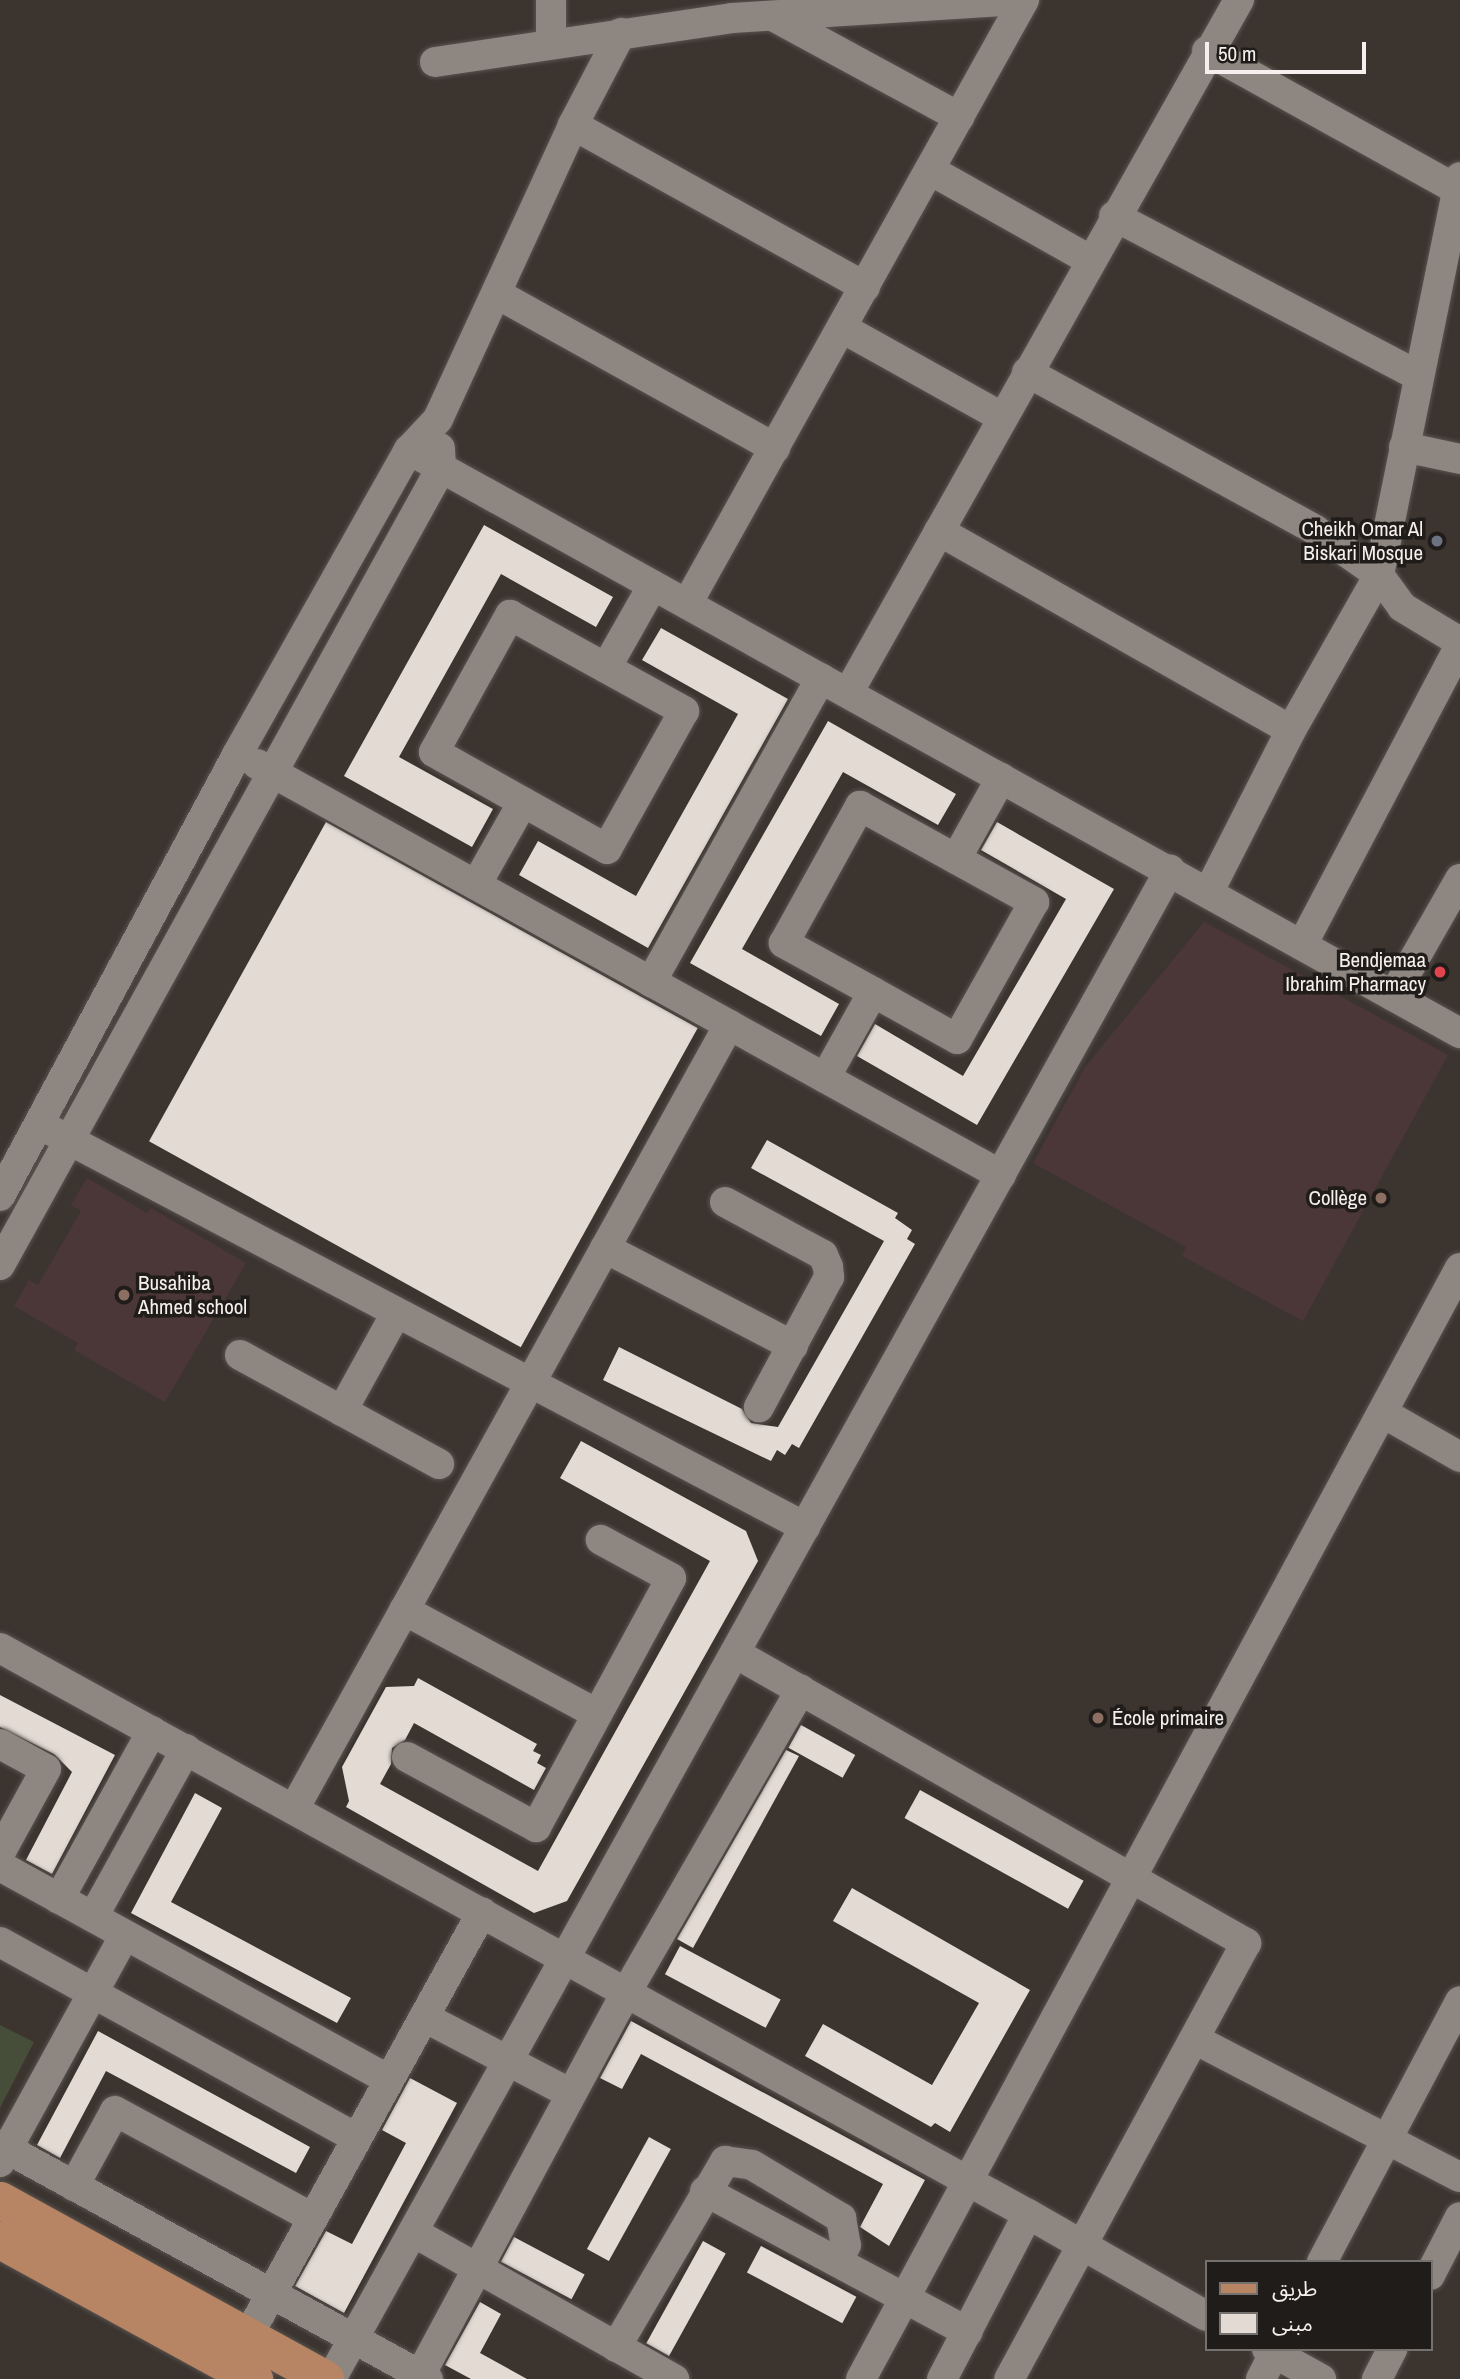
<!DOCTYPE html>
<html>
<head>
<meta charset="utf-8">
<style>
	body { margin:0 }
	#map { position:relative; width:1460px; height:2379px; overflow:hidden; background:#3b342f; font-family:"Archivo Narrow","Noto Sans Arabic",sans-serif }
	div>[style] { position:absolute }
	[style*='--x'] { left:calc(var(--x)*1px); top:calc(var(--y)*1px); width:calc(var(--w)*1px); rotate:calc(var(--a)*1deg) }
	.education>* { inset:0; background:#4c3738 }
	.green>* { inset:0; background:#464e39 }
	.building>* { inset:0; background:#e3dad4; transform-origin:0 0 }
	.roads { filter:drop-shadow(0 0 2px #59534f) drop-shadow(0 0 2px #59534f) }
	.minor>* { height:30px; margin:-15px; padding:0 15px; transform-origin:15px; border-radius:15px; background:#8e8680 }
	.major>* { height:37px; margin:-18.5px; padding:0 18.5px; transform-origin:18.5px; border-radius:18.5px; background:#b78564 }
	.dots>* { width:19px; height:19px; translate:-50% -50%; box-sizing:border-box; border:4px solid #201c1a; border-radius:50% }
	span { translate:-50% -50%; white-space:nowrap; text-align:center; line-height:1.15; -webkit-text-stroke:7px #201c1a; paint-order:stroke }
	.poi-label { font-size:21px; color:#f5f0ed }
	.right { translate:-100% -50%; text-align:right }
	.left { translate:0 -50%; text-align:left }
	.legend { position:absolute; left:1205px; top:2260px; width:228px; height:91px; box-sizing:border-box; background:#201c1a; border:2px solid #75716e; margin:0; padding:9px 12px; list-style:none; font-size:21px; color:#f5f0ed }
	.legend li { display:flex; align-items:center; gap:14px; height:35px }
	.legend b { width:35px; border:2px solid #75716e }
	.scale { position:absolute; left:1205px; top:42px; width:161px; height:32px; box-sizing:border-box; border:4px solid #f5f0ed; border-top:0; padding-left:9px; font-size:21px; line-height:24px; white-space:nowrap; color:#f5f0ed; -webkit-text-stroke:5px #201c1a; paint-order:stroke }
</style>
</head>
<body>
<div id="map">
	<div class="education">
		<div style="clip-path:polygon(1204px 922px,1448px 1055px,1303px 1321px,1182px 1256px,1186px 1247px,1033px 1163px,1085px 1067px)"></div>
		<div style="clip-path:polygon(87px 1178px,147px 1213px,151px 1208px,246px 1263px,165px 1402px,74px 1350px,78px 1343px,14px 1306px,29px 1280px,38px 1285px,81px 1211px,71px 1205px)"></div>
	</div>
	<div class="green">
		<div style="clip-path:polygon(0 2025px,34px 2042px,0 2108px)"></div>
	</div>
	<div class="building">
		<div style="clip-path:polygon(484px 525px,613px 597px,596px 627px,501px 574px,399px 757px,493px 809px,472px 847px,344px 776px)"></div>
		<div style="clip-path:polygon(661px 628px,788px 699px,648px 948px,519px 875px,538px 841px,636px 896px,738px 714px,642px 660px)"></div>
		<div style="clip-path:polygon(828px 721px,956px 794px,938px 825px,843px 772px,742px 949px,839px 1004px,821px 1036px,690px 963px)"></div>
		<div style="left:326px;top:822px;width:425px;height:365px;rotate:29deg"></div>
		<div style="clip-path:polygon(997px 822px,1114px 889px,977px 1125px,857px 1056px,875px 1024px,963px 1076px,1066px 899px,981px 850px)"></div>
		<div style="clip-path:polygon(767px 1140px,898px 1213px,895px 1218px,912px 1230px,907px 1239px,915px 1244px,799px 1448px,792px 1444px,785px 1455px,777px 1450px,771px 1461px,603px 1380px,619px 1347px,742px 1409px,751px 1423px,778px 1427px,884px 1241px,751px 1168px)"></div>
		<div style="clip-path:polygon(581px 1441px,746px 1531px,758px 1561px,567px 1901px,534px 1913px,346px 1807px,349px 1801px,342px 1767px,386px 1687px,414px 1686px,418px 1678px,537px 1744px,533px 1751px,541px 1755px,537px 1763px,546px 1768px,534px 1790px,414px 1723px,405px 1740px,392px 1748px,391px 1764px,380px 1784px,538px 1871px,710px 1561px,560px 1478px)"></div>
		<div style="clip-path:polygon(0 1695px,115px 1755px,52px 1874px,26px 1860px,72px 1772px,54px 1754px,0 1727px)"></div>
		<div style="left:801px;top:1725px;width:62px;height:26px;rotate:29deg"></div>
		<div style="clip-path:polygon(786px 1750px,799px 1756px,693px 1948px,677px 1939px)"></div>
		<div style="left:920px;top:1790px;width:187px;height:32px;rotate:29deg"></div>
		<div style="clip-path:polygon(195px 1793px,222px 1808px,171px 1902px,351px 1998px,337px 2023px,131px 1913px)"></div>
		<div style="clip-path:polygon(852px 1888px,1030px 1990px,950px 2132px,935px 2123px,931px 2127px,805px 2056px,823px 2024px,932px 2085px,979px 2003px,833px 1921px)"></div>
		<div style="left:680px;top:1946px;width:114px;height:32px;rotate:28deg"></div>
		<div style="clip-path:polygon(631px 2021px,925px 2180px,889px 2246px,860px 2227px,883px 2184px,641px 2054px,622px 2089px,600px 2078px)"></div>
		<div style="clip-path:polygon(98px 2031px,310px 2147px,296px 2173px,106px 2071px,60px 2158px,37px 2145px)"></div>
		<div style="clip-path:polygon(410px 2078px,457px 2103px,344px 2313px,295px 2286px,326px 2231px,352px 2244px,406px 2143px,382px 2130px)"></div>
		<div style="left:649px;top:2137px;width:25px;height:128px;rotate:29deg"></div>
		<div style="left:514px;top:2237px;width:80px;height:28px;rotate:28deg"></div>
		<div style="left:703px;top:2241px;width:26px;height:117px;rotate:29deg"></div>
		<div style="left:761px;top:2246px;width:108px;height:30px;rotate:28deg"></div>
		<div style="clip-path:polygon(480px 2302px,501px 2314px,480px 2353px,527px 2379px,471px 2379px,445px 2365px)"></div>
	</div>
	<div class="roads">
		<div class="minor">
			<div style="--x:551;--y:0;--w:42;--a:90"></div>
			<div style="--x:773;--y:16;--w:212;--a:28.5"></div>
			<div style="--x:1207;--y:51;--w:285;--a:29"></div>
			<div style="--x:435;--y:62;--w:300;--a:-8.4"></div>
			<div style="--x:732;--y:18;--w:291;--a:-3.6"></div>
			<div style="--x:573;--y:125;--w:334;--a:29"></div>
			<div style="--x:930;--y:170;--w:184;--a:29.4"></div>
			<div style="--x:1114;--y:216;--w:344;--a:27.7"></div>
			<div style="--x:497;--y:294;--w:318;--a:29"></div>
			<div style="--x:842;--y:328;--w:183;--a:29.1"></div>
			<div style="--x:1027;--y:372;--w:328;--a:28.7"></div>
			<div style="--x:1315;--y:530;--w:78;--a:35.1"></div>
			<div style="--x:1379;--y:575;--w:39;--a:54"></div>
			<div style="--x:1402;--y:607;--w:68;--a:31.1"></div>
			<div style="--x:1404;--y:447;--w:57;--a:12.1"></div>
			<div style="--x:409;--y:450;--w:1202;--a:29.02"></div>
			<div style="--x:939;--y:531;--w:404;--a:29.5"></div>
			<div style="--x:687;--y:604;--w:692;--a:-60.84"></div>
			<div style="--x:606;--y:668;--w:95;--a:-60.5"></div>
			<div style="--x:848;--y:693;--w:796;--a:-60.57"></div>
			<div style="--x:257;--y:764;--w:850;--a:28.92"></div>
			<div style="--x:956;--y:859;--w:93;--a:-60.9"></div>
			<div style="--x:476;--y:885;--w:95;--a:-60.5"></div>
			<div style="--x:523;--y:802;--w:102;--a:-150.7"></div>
			<div style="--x:434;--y:752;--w:157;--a:-61"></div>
			<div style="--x:510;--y:615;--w:199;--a:28.9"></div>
			<div style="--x:684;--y:711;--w:158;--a:119.2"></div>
			<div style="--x:607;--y:849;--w:96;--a:-150.8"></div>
			<div style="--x:1208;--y:893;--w:183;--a:-63"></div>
			<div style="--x:1291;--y:730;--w:178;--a:-60.4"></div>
			<div style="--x:1379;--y:575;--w:406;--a:-78.5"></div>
			<div style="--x:1302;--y:945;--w:339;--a:-62.2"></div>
			<div style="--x:651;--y:982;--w:348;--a:-60.8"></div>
			<div style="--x:1393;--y:996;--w:135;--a:-60.2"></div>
			<div style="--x:825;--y:1078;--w:98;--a:-60.8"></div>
			<div style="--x:873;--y:992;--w:102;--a:-151.2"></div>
			<div style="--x:784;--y:943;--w:157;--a:-61"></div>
			<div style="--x:860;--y:806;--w:199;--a:28.9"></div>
			<div style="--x:1034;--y:902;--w:157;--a:119.3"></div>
			<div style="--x:957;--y:1039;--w:96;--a:-150.8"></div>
			<div style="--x:52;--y:1131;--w:851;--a:27.74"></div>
			<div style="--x:0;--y:1196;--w:503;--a:-61.75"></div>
			<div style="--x:238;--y:753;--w:348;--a:-60.6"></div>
			<div style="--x:409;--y:450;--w:42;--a:-46.9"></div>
			<div style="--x:438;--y:419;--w:324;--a:-65.3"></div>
			<div style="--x:573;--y:125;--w:104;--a:-62.4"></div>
			<div style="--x:725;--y:1202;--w:111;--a:28.4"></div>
			<div style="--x:823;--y:1255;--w:13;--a:67"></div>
			<div style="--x:828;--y:1267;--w:10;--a:84"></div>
			<div style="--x:829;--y:1277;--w:148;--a:118.3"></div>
			<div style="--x:605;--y:1248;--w:212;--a:27.5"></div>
			<div style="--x:0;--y:1265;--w:911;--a:-61.04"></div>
			<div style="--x:441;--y:468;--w:20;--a:-93"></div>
			<div style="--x:240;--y:1355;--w:227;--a:28.7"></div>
			<div style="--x:342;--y:1411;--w:112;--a:-61.1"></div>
			<div style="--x:1383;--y:1413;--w:89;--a:29.7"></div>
			<div style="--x:404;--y:1610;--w:219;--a:28.3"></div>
			<div style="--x:0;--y:1648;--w:1174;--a:28.84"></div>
			<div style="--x:1028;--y:2214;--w:186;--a:117.5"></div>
			<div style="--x:735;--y:1653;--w:588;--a:29.58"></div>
			<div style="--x:1246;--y:1943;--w:496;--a:118.5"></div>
			<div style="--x:0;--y:1744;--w:52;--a:28.5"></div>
			<div style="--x:46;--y:1769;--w:96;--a:118.7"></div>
			<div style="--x:407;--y:1757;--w:147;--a:28.5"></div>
			<div style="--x:536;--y:1827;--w:283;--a:-61.5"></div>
			<div style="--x:671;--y:1578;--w:80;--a:-151.5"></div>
			<div style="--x:294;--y:1809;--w:897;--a:-60.98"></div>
			<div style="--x:0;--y:1866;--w:444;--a:28.8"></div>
			<div style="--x:59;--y:1899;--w:192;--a:-61"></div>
			<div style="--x:93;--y:1917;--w:192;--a:-61"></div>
			<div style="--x:0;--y:1942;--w:407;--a:28.8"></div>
			<div style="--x:424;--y:2017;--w:166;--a:27.6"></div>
			<div style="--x:1204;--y:2044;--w:288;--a:27.5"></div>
			<div style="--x:0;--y:2145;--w:488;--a:28.7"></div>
			<div style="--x:0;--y:2162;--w:259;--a:-61.2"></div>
			<div style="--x:74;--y:2186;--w:85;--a:-61.3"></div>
			<div style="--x:115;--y:2111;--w:225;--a:28.4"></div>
			<div style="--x:705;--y:2191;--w:298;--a:28.2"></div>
			<div style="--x:1028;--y:2214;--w:205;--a:29.8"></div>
			<div style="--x:413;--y:2232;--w:300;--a:29.4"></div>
			<div style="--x:1322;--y:2262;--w:295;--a:-62.1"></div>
			<div style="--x:1430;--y:2275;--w:65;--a:-62.7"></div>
			<div style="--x:248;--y:2336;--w:484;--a:-61.1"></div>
			<div style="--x:616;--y:2347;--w:216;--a:-59.6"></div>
			<div style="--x:725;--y:2161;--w:27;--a:8"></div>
			<div style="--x:752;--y:2165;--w:104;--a:30.8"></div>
			<div style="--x:841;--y:2218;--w:27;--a:80"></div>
			<div style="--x:846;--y:2245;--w:19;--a:118"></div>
			<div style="--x:1267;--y:2349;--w:62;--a:29.1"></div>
			<div style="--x:331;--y:2379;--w:1727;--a:-60.93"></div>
			<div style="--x:418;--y:2379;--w:441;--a:-61.7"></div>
			<div style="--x:627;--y:1991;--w:348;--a:-60"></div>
			<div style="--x:861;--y:2379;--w:1262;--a:-61.67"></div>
			<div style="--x:1261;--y:2379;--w:34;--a:-63"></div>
			<div style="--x:1377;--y:2379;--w:34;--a:-63"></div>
		</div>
		<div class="major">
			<div style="--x:0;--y:2200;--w:371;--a:28.8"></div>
			<div style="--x:0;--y:2240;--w:290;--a:28.7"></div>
		</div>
	</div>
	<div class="dots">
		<div style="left:1437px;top:541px;background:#6b7280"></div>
		<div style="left:1440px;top:972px;background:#e0444e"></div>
		<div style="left:1381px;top:1198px;background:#8d6e63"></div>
		<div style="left:124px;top:1295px;background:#8d6e63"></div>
		<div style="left:1098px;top:1718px;background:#8d6e63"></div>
	</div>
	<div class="poi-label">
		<span class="right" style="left:1423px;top:541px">Cheikh Omar Al<br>Biskari Mosque</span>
		<span class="right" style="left:1426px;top:972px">Bendjemaa<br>Ibrahim Pharmacy</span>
		<span class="right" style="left:1367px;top:1198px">Collège</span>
		<span class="left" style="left:138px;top:1295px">Busahiba<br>Ahmed school</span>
		<span class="left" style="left:1112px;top:1718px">École primaire</span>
	</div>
	<ul class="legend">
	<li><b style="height:9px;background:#b78564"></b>طريق</li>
	<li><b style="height:19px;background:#e3dad4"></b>مبنى</li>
	</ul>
	<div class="scale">50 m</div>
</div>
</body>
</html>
